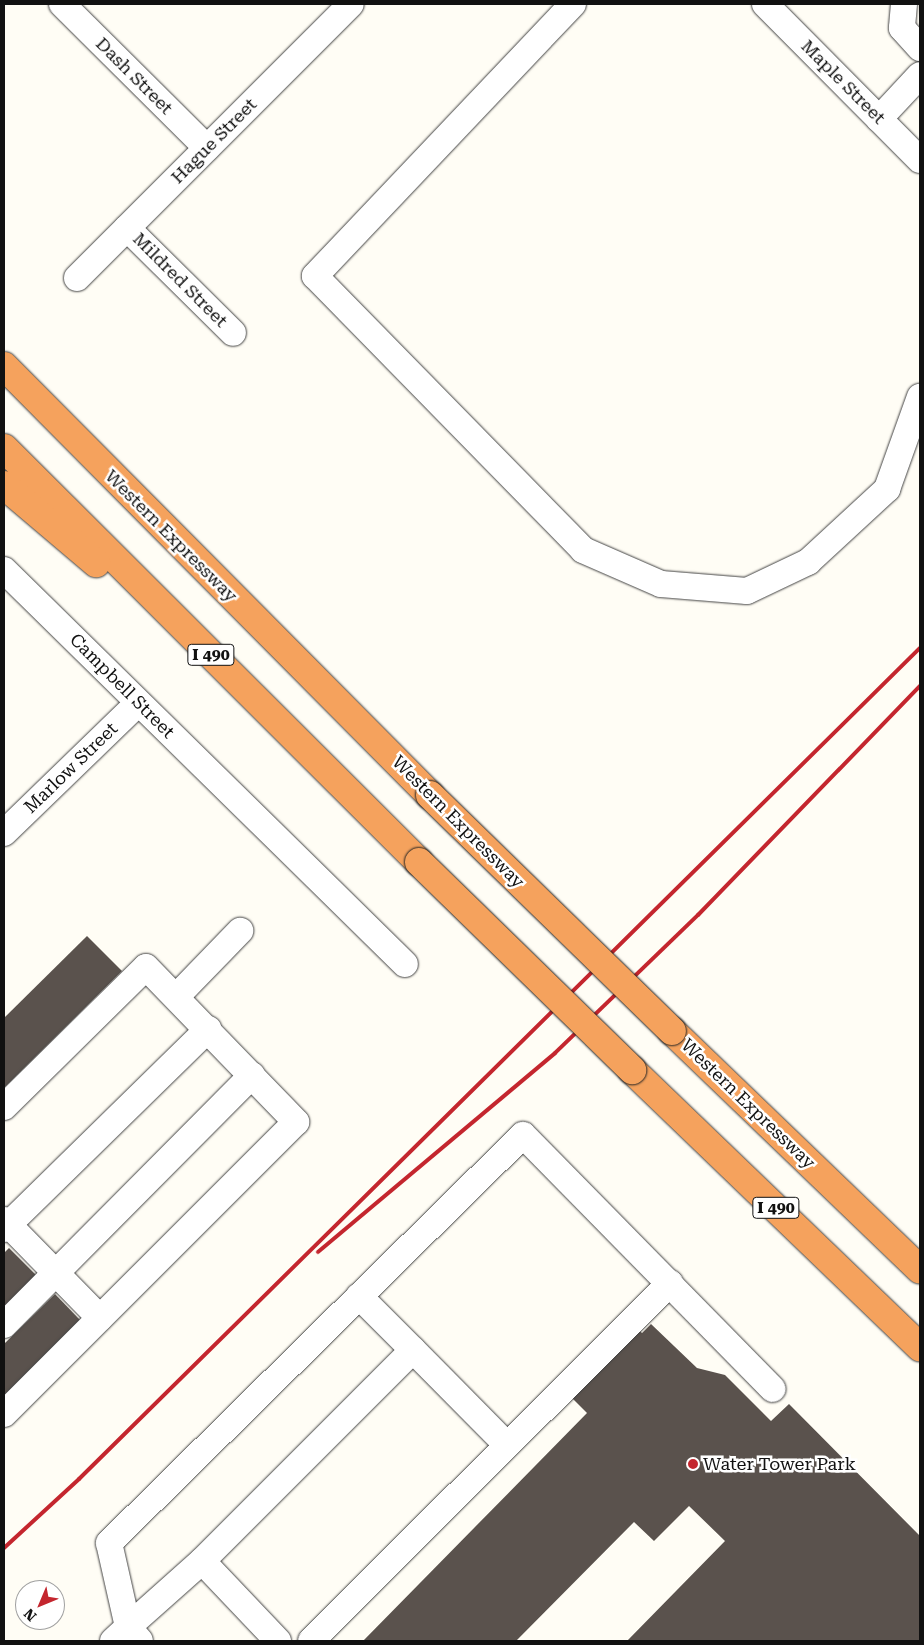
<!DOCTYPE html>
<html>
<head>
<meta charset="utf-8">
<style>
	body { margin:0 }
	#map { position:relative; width:924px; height:1645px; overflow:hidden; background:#fffdf5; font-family:"Roboto Serif",serif }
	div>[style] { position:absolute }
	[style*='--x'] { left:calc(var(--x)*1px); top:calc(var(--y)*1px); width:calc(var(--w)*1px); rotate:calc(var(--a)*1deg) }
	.building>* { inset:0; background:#5a524d }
	.roads { filter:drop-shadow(0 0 1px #444) drop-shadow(0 0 1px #444) }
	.minor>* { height:26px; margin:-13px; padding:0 13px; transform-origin:13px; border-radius:13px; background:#fff }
	.highway>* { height:28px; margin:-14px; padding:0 14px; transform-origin:14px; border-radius:14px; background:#f5a25d }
	.rail>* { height:4px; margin:-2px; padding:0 2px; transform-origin:2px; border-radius:2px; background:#c4262e }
	.bridges { filter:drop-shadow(0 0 1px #222) drop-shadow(0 0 1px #222) }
	.highway-bridge>* { height:28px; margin:-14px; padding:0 14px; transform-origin:14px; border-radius:14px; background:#f5a25d }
	.dots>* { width:14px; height:14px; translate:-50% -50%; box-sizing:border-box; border:2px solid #fff; border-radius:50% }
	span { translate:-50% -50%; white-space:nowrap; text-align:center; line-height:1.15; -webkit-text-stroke:5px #fff; paint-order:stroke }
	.shield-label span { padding:1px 4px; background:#fff; border:1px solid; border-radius:4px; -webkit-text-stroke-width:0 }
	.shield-label { font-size:16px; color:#111; font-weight:700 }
	.street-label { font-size:18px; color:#111 }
	.poi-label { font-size:18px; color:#111 }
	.left { translate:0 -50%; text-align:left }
	.frame { position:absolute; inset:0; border:5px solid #111; pointer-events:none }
	.north { position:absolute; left:15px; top:1580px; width:50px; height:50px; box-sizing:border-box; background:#fff; border:1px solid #a0a0a0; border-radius:50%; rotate:225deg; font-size:14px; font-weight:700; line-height:20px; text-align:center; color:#111 }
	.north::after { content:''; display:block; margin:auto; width:18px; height:22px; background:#c4262e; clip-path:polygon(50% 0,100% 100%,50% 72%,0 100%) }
</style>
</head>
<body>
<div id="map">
	<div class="building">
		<div style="clip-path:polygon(87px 936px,122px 971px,4px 1088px,4px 1018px)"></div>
		<div style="clip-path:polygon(9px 1248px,36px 1275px,4px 1307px,4px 1253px)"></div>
		<div style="clip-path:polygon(55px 1294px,81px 1321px,4px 1397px,4px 1344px)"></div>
		<div style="clip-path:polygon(651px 1324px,697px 1368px,725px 1375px,771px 1421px,789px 1404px,920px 1536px,920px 1641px,627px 1641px,725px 1541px,689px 1506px,654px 1541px,634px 1522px,516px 1641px,363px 1641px,587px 1413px,568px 1394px,634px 1326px,642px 1333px)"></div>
	</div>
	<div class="roads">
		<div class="minor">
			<div style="--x:62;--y:4;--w:204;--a:44.8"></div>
			<div style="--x:573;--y:4;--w:375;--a:133.5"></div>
			<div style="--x:315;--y:276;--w:383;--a:45.6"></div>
			<div style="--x:583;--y:550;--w:85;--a:23.6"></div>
			<div style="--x:661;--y:584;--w:86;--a:4.7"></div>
			<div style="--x:747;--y:591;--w:68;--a:-25.4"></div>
			<div style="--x:808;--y:562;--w:108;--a:-42.7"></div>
			<div style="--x:887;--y:489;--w:98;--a:-70.3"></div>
			<div style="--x:765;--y:4;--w:220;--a:45.2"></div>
			<div style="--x:904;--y:4;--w:24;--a:95"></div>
			<div style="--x:902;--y:28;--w:27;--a:48"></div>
			<div style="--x:879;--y:119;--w:60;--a:-47"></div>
			<div style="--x:127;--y:228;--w:149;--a:44.7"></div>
			<div style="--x:77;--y:278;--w:387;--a:-45"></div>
			<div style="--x:4;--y:570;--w:562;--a:44.5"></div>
			<div style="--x:4;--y:833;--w:187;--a:-44.1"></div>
			<div style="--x:177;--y:996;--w:91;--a:-45.9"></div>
			<div style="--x:4;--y:1107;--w:199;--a:-44.6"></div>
			<div style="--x:146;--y:967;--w:216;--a:45.9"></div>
			<div style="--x:296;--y:1122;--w:413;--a:135"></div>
			<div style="--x:4;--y:1220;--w:137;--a:45.6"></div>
			<div style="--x:4;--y:1229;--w:286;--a:-44.4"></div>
			<div style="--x:359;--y:1296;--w:76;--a:45"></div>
			<div style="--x:4;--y:1325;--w:352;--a:-45.2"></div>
			<div style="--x:202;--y:1561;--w:298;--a:-45"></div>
			<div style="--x:413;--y:1350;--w:132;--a:45.3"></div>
			<div style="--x:113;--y:1641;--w:21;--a:-43"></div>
			<div style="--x:128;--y:1627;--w:18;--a:49"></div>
			<div style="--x:278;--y:1641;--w:110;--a:-133.5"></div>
			<div style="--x:202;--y:1561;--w:99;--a:138.3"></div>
			<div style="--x:128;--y:1627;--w:86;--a:-102.7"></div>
			<div style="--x:109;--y:1543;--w:581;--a:-44.58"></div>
			<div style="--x:523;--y:1135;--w:356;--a:45.5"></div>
			<div style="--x:311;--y:1641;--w:507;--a:-44.92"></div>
		</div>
		<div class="highway">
			<div style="--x:4;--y:366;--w:605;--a:45.2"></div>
			<div style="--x:4;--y:448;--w:586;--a:44.93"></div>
			<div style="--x:4;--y:485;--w:121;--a:40.3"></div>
			<div style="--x:672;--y:1031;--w:344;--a:43.9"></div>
			<div style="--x:632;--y:1070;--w:400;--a:43.9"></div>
		</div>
	</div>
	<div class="rail">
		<div style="--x:318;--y:1252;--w:309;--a:-40"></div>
		<div style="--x:555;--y:1053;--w:199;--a:-44"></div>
		<div style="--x:698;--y:915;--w:319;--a:-45.9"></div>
		<div style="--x:4;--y:1548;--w:102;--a:-42.6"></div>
		<div style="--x:79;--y:1479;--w:1182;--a:-44.66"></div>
	</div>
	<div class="bridges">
		<div class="highway-bridge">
			<div style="--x:430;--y:795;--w:338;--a:44.3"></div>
			<div style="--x:419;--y:862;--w:298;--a:44.3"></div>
		</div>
	</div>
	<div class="dots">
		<div style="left:693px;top:1464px;background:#c4262e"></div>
	</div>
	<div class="shield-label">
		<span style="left:211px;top:655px">I 490</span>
		<span style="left:776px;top:1208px">I 490</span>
	</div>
	<div class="street-label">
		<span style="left:134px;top:76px;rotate:45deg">Dash Street</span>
		<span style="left:843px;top:82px;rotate:45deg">Maple Street</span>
		<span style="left:214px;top:141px;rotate:-45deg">Hague Street</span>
		<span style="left:180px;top:280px;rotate:45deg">Mildred Street</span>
		<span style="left:171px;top:536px;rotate:45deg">Western Expressway</span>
		<span style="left:122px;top:686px;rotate:45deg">Campbell Street</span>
		<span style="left:71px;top:768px;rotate:-44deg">Marlow Street</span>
		<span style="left:458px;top:822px;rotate:45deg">Western Expressway</span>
		<span style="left:748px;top:1104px;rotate:44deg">Western Expressway</span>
	</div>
	<div class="poi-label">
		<span class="left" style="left:703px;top:1464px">Water Tower Park</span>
	</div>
	<div class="frame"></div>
	<div class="north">N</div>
</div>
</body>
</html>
